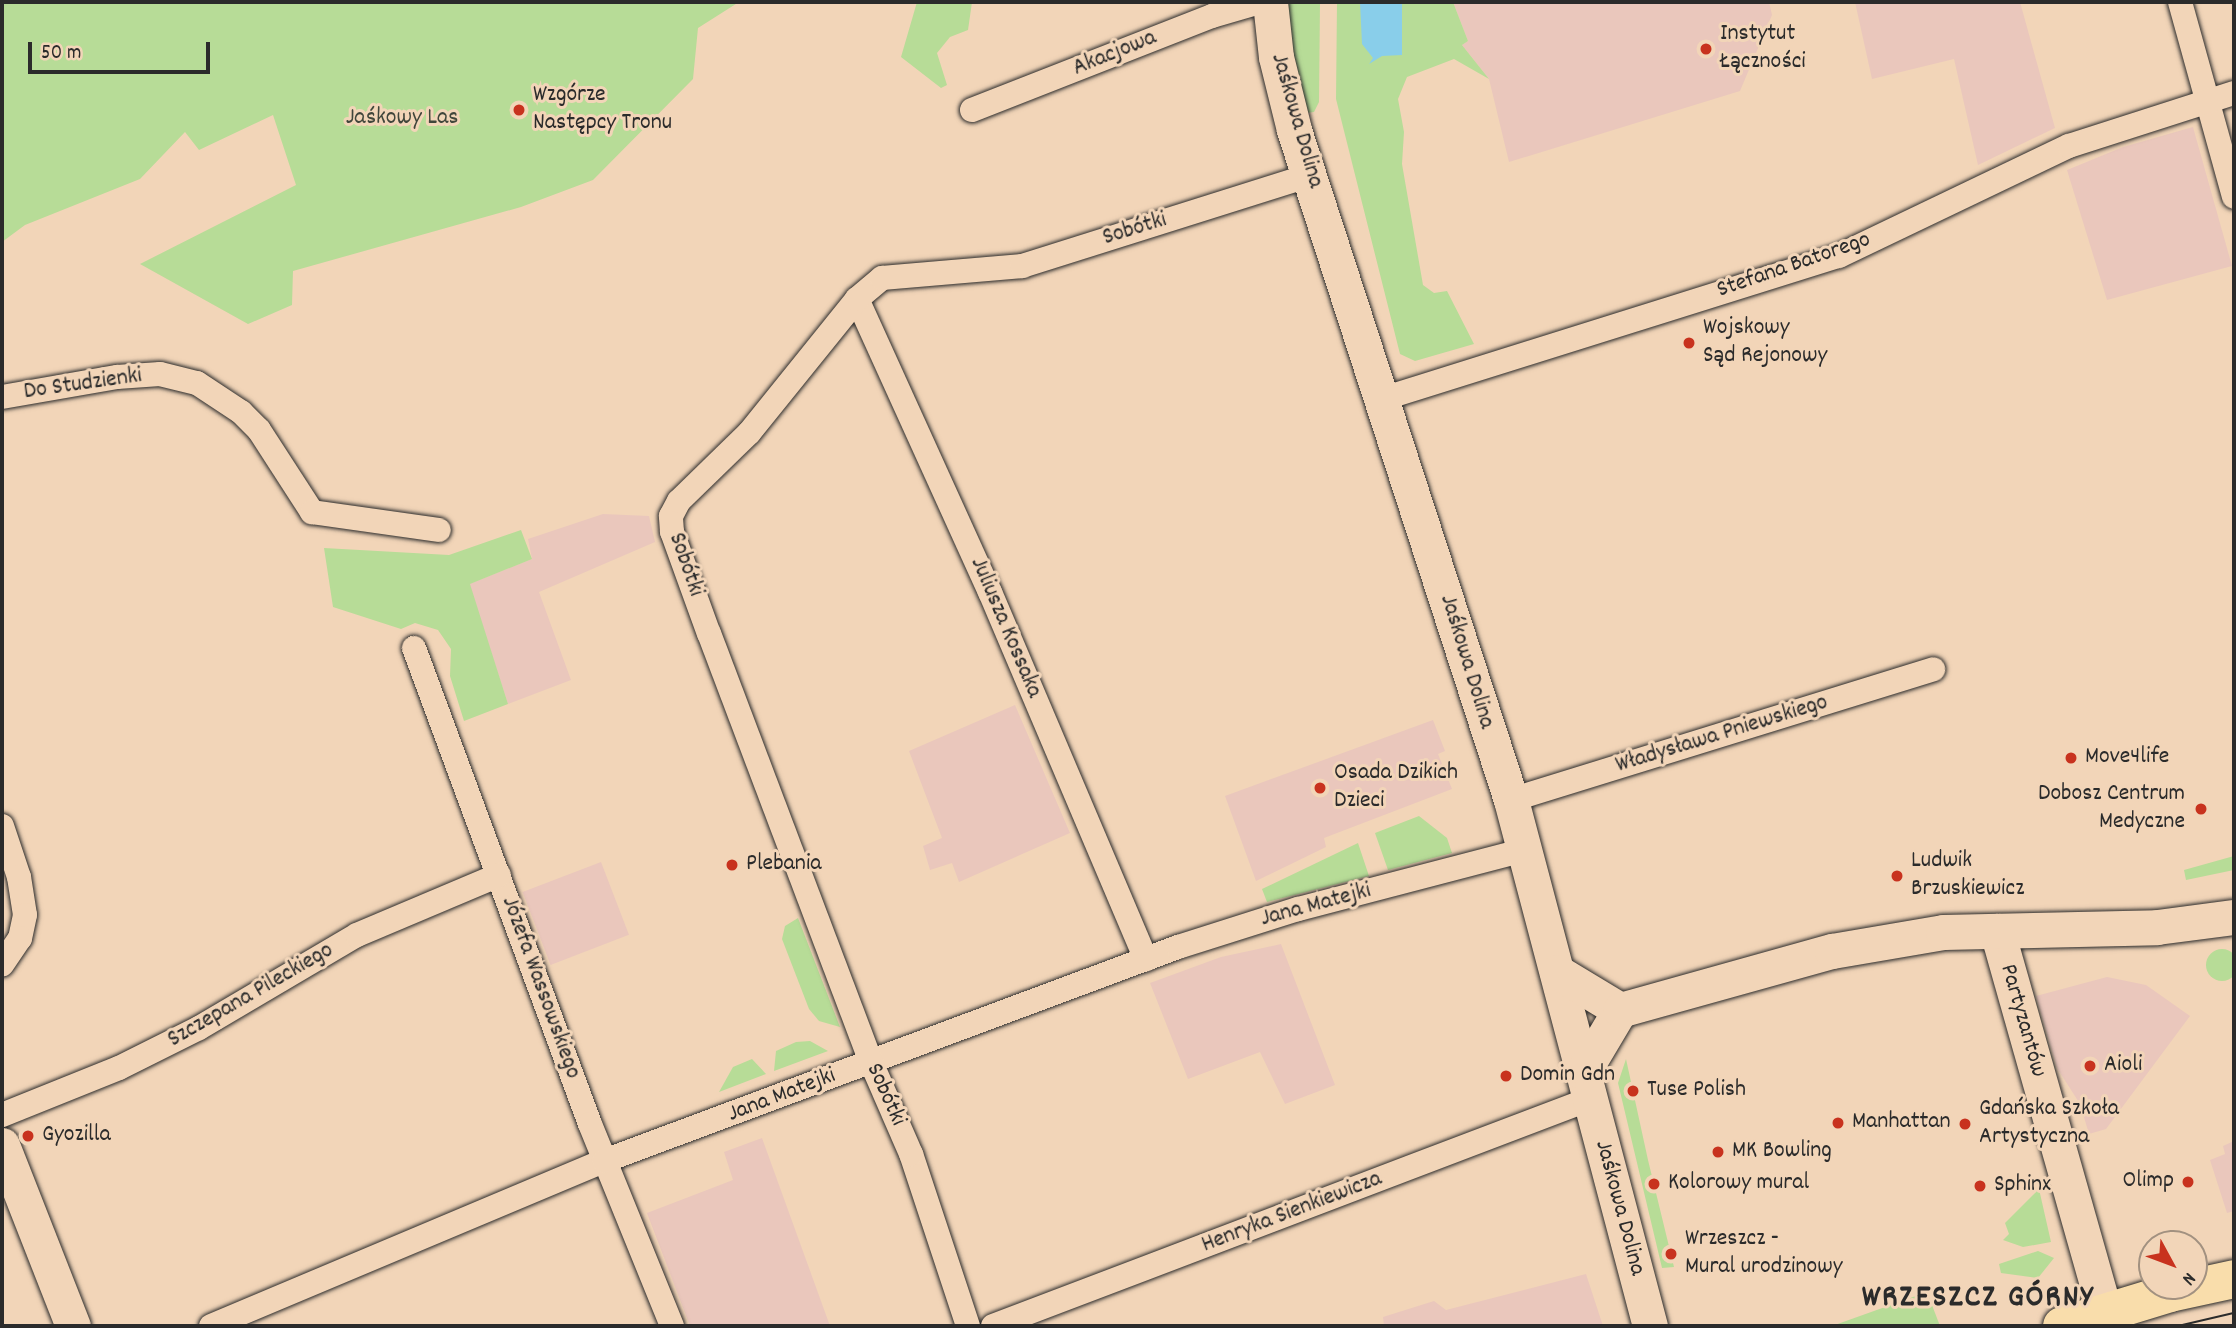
<!DOCTYPE html>
<html>
<head>
<meta charset="utf-8">
<style>
	body { margin:0 }
	#map { position:relative; width:2236px; height:1328px; overflow:hidden; background:#f2d5b8; font-family:Dekko,sans-serif }
	div>[style] { position:absolute }
	[style*='--x'] { left:calc(var(--x)*1px); top:calc(var(--y)*1px); width:calc(var(--w)*1px); rotate:calc(var(--a)*1deg) }
	.built>* { inset:0; background:#eac7bc; transform-origin:0 0 }
	.green>* { inset:0; background:#b7dc97 }
	.round { border-radius:50% }
	.water>* { inset:0; background:#89ceea }
	.roads { filter:drop-shadow(0 0 2px #2b2b2b) drop-shadow(0 0 2px #2b2b2b) }
	.street>* { height:24px; margin:-12px; padding:0 12px; transform-origin:12px; border-radius:12px; background:#f2d5b8 }
	.secondary>* { height:35px; margin:-17.5px; padding:0 17.5px; transform-origin:17.5px; border-radius:17.5px; background:#f2d5b8 }
	.primary>* { height:38px; margin:-19px; padding:0 19px; transform-origin:19px; border-radius:19px; background:#f9ddab }
	.tram>* { height:2px; margin:-1px; padding:0 1px; transform-origin:1px; border-radius:1px; background:#2b2b2b }
	.dots>* { width:19px; height:19px; translate:-50% -50%; box-sizing:border-box; border:4px solid #f2d5b8; border-radius:50% }
	span { translate:-50% -50%; white-space:nowrap; text-align:center; line-height:1.15; -webkit-text-stroke:6px #f2d5b8; paint-order:stroke }
	.poi-label { font-size:24px; color:#2b2b2b }
	.left { translate:0 -50%; text-align:left }
	.right { translate:-100% -50%; text-align:right }
	.street-label { font-size:24px; color:#2b2b2b }
	.park-label { font-size:24px; color:#40463b }
	.district-label { font-size:32px; color:#2b2b2b; font-weight:700; letter-spacing:2px }
	.frame { position:absolute; inset:0; border:4px solid #2b2b2b; pointer-events:none }
	.north { position:absolute; left:2138px; top:1230px; width:70px; height:70px; box-sizing:border-box; background:#f2d5b8; border:2px solid #a29180; border-radius:50%; rotate:131deg; font-size:19px; font-weight:700; line-height:28px; text-align:center; color:#2b2b2b }
	.north::after { content:''; display:block; margin:auto; width:24px; height:32px; background:#c8321e; clip-path:polygon(50% 0,100% 100%,50% 72%,0 100%) }
	.scale { position:absolute; left:28px; top:42px; width:182px; height:32px; box-sizing:border-box; border:4px solid #2b2b2b; border-top:0; padding-left:9px; font-size:21px; line-height:24px; white-space:nowrap; color:#2b2b2b; -webkit-text-stroke:5px #f2d5b8; paint-order:stroke }
</style>
</head>
<body>
<div id="map">
	<div class="built">
		<div style="clip-path:polygon(1453px 2px,1769px 2px,1772px 15px,1740px 91px,1509px 162px,1489px 79px,1462px 45px,1468px 41px)"></div>
		<div style="clip-path:polygon(1855px 2px,2020px 2px,2055px 128px,1978px 165px,1954px 59px,1872px 79px)"></div>
		<div style="clip-path:polygon(2193px 127px,2232px 266px,2107px 300px,2067px 170px,2123px 147px)"></div>
		<div style="clip-path:polygon(603px 514px,649px 516px,655px 542px,539px 592px,571px 680px,508px 704px,469px 584px,532px 559px,528px 539px)"></div>
		<div style="clip-path:polygon(1015px 705px,1070px 833px,959px 882px,952px 863px,930px 870px,923px 846px,942px 838px,909px 751px)"></div>
		<div style="clip-path:polygon(1433px 720px,1445px 751px,1438px 754px,1452px 789px,1324px 838px,1326px 847px,1256px 881px,1225px 796px)"></div>
		<div style="left:601px;top:862px;width:78px;height:84px;rotate:69deg"></div>
		<div style="clip-path:polygon(1281px 944px,1335px 1085px,1285px 1104px,1260px 1052px,1188px 1079px,1150px 983px,1221px 957px)"></div>
		<div style="clip-path:polygon(2107px 977px,2146px 985px,2190px 1016px,2106px 1129px,2089px 1134px,2080px 1104px,2057px 1068px,2036px 996px)"></div>
		<div style="clip-path:polygon(762px 1138px,830px 1326px,690px 1326px,647px 1213px,733px 1180px,724px 1152px)"></div>
		<div style="clip-path:polygon(2234px 1141px,2234px 1211px,2227px 1213px,2210px 1160px,2225px 1154px,2223px 1146px)"></div>
		<div style="clip-path:polygon(1586px 1274px,1603px 1326px,1384px 1326px,1383px 1317px,1434px 1301px,1446px 1310px)"></div>
	</div>
	<div class="green">
		<div style="clip-path:polygon(2px 2px,739px 2px,698px 28px,693px 79px,593px 180px,521px 207px,293px 271px,292px 305px,248px 324px,140px 264px,296px 185px,273px 115px,199px 150px,185px 132px,140px 179px,25px 225px,2px 242px)"></div>
		<div style="clip-path:polygon(917px 2px,972px 2px,968px 30px,950px 37px,937px 53px,947px 85px,941px 88px,901px 57px)"></div>
		<div style="clip-path:polygon(1283px 2px,1320px 2px,1319px 102px,1314px 112px,1305px 113px)"></div>
		<div style="clip-path:polygon(1337px 2px,1453px 2px,1468px 41px,1462px 45px,1489px 79px,1454px 59px,1407px 77px,1398px 99px,1404px 132px,1402px 164px,1423px 285px,1434px 293px,1447px 291px,1474px 344px,1415px 361px,1400px 354px,1336px 99px)"></div>
		<div style="clip-path:polygon(521px 530px,532px 559px,470px 584px,508px 704px,464px 721px,450px 676px,451px 649px,438px 630px,415px 623px,401px 629px,333px 607px,324px 548px,449px 555px)"></div>
		<div style="clip-path:polygon(1419px 816px,1447px 838px,1452px 853px,1388px 870px,1375px 833px)"></div>
		<div style="clip-path:polygon(1358px 843px,1369px 876px,1267px 902px,1262px 889px)"></div>
		<div style="clip-path:polygon(2234px 856px,2234px 870px,2186px 880px,2184px 870px)"></div>
		<div style="clip-path:polygon(798px 918px,840px 1027px,819px 1021px,809px 1009px,782px 939px,785px 926px)"></div>
		<div class="round" style="left:2206px;top:949px;width:32px;height:32px"></div>
		<div style="clip-path:polygon(810px 1041px,828px 1051px,774px 1071px,776px 1051px,796px 1042px)"></div>
		<div style="clip-path:polygon(752px 1059px,766px 1074px,719px 1092px,733px 1067px)"></div>
		<div style="clip-path:polygon(1626px 1059px,1648px 1160px,1674px 1267px,1662px 1268px,1618px 1083px)"></div>
		<div style="clip-path:polygon(2039px 1189px,2051px 1242px,2023px 1247px,2003px 1240px,2009px 1234px,2005px 1223px)"></div>
		<div style="clip-path:polygon(2038px 1251px,2054px 1258px,2038px 1278px,2001px 1273px,1999px 1264px)"></div>
		<div style="clip-path:polygon(1927px 1292px,1940px 1326px,1832px 1326px)"></div>
	</div>
	<div class="water">
		<div style="clip-path:polygon(1360px 2px,1402px 2px,1402px 55px,1382px 56px,1369px 64px,1373px 58px,1362px 44px)"></div>
	</div>
	<div class="roads">
		<div class="street">
			<div style="--x:2180;--y:2;--w:202;--a:74.5"></div>
			<div style="--x:972;--y:110;--w:258;--a:-21.4"></div>
			<div style="--x:1212;--y:16;--w:50;--a:-16.3"></div>
			<div style="--x:857;--y:299;--w:322;--a:65.6"></div>
			<div style="--x:990;--y:592;--w:399;--a:67"></div>
			<div style="--x:2;--y:397;--w:117;--a:-9.9"></div>
			<div style="--x:117;--y:377;--w:43;--a:-4"></div>
			<div style="--x:160;--y:374;--w:38;--a:14"></div>
			<div style="--x:197;--y:383;--w:53;--a:33.4"></div>
			<div style="--x:241;--y:412;--w:25;--a:45"></div>
			<div style="--x:259;--y:430;--w:98;--a:57.1"></div>
			<div style="--x:312;--y:512;--w:128;--a:8.1"></div>
			<div style="--x:1382;--y:399;--w:479;--a:-17.4"></div>
			<div style="--x:1839;--y:256;--w:255;--a:-25.6"></div>
			<div style="--x:2069;--y:146;--w:173;--a:-17.8"></div>
			<div style="--x:414;--y:648;--w:507;--a:69.71"></div>
			<div style="--x:590;--y:1124;--w:218;--a:67.9"></div>
			<div style="--x:1511;--y:800;--w:442;--a:-17.2"></div>
			<div style="--x:2;--y:826;--w:54;--a:71.6"></div>
			<div style="--x:19;--y:877;--w:38;--a:81"></div>
			<div style="--x:25;--y:915;--w:24;--a:102"></div>
			<div style="--x:20;--y:938;--w:32;--a:124"></div>
			<div style="--x:2;--y:1115;--w:126;--a:-21.9"></div>
			<div style="--x:119;--y:1068;--w:89;--a:-26.6"></div>
			<div style="--x:199;--y:1028;--w:183;--a:-30.5"></div>
			<div style="--x:357;--y:935;--w:154;--a:-22.9"></div>
			<div style="--x:211;--y:1326;--w:426;--a:-22.8"></div>
			<div style="--x:604;--y:1161;--w:613;--a:-20.45"></div>
			<div style="--x:1178;--y:947;--w:126;--a:-17.6"></div>
			<div style="--x:1298;--y:909;--w:235;--a:-14.6"></div>
			<div style="--x:968;--y:1326;--w:181;--a:-108.3"></div>
			<div style="--x:911;--y:1154;--w:100;--a:-113.5"></div>
			<div style="--x:871;--y:1062;--w:458;--a:-110.7"></div>
			<div style="--x:709;--y:634;--w:109;--a:-109.9"></div>
			<div style="--x:672;--y:532;--w:16;--a:-94"></div>
			<div style="--x:671;--y:516;--w:17;--a:-62"></div>
			<div style="--x:679;--y:501;--w:98;--a:-44.2"></div>
			<div style="--x:749;--y:433;--w:172;--a:-51.1"></div>
			<div style="--x:857;--y:299;--w:33;--a:-40"></div>
			<div style="--x:882;--y:278;--w:141;--a:-4.9"></div>
			<div style="--x:1022;--y:266;--w:302;--a:-17.5"></div>
			<div style="--x:993;--y:1326;--w:639;--a:-20.82"></div>
		</div>
		<div class="secondary">
			<div style="--x:1270;--y:2;--w:55;--a:83.8"></div>
			<div style="--x:1276;--y:57;--w:75;--a:76.1"></div>
			<div style="--x:1294;--y:130;--w:704;--a:72.05"></div>
			<div style="--x:1511;--y:800;--w:544;--a:75.2"></div>
			<div style="--x:1997;--y:931;--w:411;--a:74.2"></div>
			<div style="--x:1557;--y:972;--w:74;--a:31.1"></div>
			<div style="--x:1583;--y:1072;--w:72;--a:-59.2"></div>
			<div style="--x:1620;--y:1010;--w:220;--a:-15.6"></div>
			<div style="--x:1832;--y:951;--w:113;--a:-9.7"></div>
			<div style="--x:1943;--y:932;--w:214;--a:-1.3"></div>
			<div style="--x:2157;--y:927;--w:78;--a:-7.4"></div>
			<div style="--x:2;--y:1145;--w:194;--a:68.6"></div>
		</div>
		<div class="primary">
			<div style="--x:2062;--y:1326;--w:113;--a:-17"></div>
			<div style="--x:2170;--y:1293;--w:66;--a:-12.3"></div>
		</div>
	</div>
	<div class="tram">
		<div style="--x:2178;--y:1326;--w:57;--a:-13.1"></div>
	</div>
	<div class="dots">
		<div style="left:1706px;top:49px;background:#c8321e"></div>
		<div style="left:519px;top:110px;background:#c8321e"></div>
		<div style="left:1689px;top:343px;background:#c8321e"></div>
		<div style="left:2071px;top:758px;background:#c8321e"></div>
		<div style="left:1320px;top:788px;background:#c8321e"></div>
		<div style="left:2201px;top:809px;background:#c8321e"></div>
		<div style="left:732px;top:865px;background:#c8321e"></div>
		<div style="left:1897px;top:876px;background:#c8321e"></div>
		<div style="left:2090px;top:1066px;background:#c8321e"></div>
		<div style="left:1506px;top:1076px;background:#c8321e"></div>
		<div style="left:1633px;top:1091px;background:#c8321e"></div>
		<div style="left:1838px;top:1123px;background:#c8321e"></div>
		<div style="left:1965px;top:1124px;background:#c8321e"></div>
		<div style="left:28px;top:1136px;background:#c8321e"></div>
		<div style="left:1718px;top:1152px;background:#c8321e"></div>
		<div style="left:2188px;top:1182px;background:#c8321e"></div>
		<div style="left:1654px;top:1184px;background:#c8321e"></div>
		<div style="left:1980px;top:1186px;background:#c8321e"></div>
		<div style="left:1671px;top:1254px;background:#c8321e"></div>
	</div>
	<div class="poi-label">
		<span class="left" style="left:1720px;top:49px">Instytut<br>Łączności</span>
		<span class="left" style="left:533px;top:110px">Wzgórze<br>Następcy Tronu</span>
		<span class="left" style="left:1703px;top:343px">Wojskowy<br>Sąd Rejonowy</span>
		<span class="left" style="left:2085px;top:758px">Move4life</span>
		<span class="left" style="left:1334px;top:788px">Osada Dzikich<br>Dzieci</span>
		<span class="right" style="left:2185px;top:809px">Dobosz Centrum<br>Medyczne</span>
		<span class="left" style="left:1911px;top:876px">Ludwik<br>Brzuskiewicz</span>
		<span class="left" style="left:746px;top:865px">Plebania</span>
		<span class="left" style="left:2104px;top:1066px">Aioli</span>
		<span class="left" style="left:1520px;top:1076px">Domin Gdn</span>
		<span class="left" style="left:1647px;top:1091px">Tuse Polish</span>
		<span class="left" style="left:1979px;top:1124px">Gdańska Szkoła<br>Artystyczna</span>
		<span class="left" style="left:1852px;top:1123px">Manhattan</span>
		<span class="left" style="left:42px;top:1136px">Gyozilla</span>
		<span class="left" style="left:1732px;top:1152px">MK Bowling</span>
		<span class="right" style="left:2174px;top:1182px">Olimp</span>
		<span class="left" style="left:1668px;top:1184px">Kolorowy mural</span>
		<span class="left" style="left:1994px;top:1186px">Sphinx</span>
		<span class="left" style="left:1685px;top:1254px">Wrzeszcz -<br>Mural urodzinowy</span>
	</div>
	<div class="street-label">
		<span style="left:1115px;top:54px;rotate:-22deg">Akacjowa</span>
		<span style="left:1296px;top:121px;rotate:74deg">Jaśkowa Dolina</span>
		<span style="left:1135px;top:230px;rotate:-17deg">Sobótki</span>
		<span style="left:1794px;top:266px;rotate:-19deg">Stefana Batorego</span>
		<span style="left:83px;top:385px;rotate:-8deg">Do Studzienki</span>
		<span style="left:685px;top:565px;rotate:71deg">Sobótki</span>
		<span style="left:1005px;top:628px;rotate:67deg">Juliusza Kossaka</span>
		<span style="left:1466px;top:662px;rotate:73deg">Jaśkowa Dolina</span>
		<span style="left:1722px;top:735px;rotate:-17deg">Władysława Pniewskiego</span>
		<span style="left:1316px;top:906px;rotate:-15deg">Jana Matejki</span>
		<span style="left:540px;top:988px;rotate:70deg">Józefa Wassowskiego</span>
		<span style="left:251px;top:996px;rotate:-30deg">Szczepana Pileckiego</span>
		<span style="left:2022px;top:1021px;rotate:74deg">Partyzantów</span>
		<span style="left:885px;top:1095px;rotate:66deg">Sobótki</span>
		<span style="left:782px;top:1096px;rotate:-21deg">Jana Matejki</span>
		<span style="left:1619px;top:1208px;rotate:75deg">Jaśkowa Dolina</span>
		<span style="left:1292px;top:1213px;rotate:-21deg">Henryka Sienkiewicza</span>
	</div>
	<div class="park-label">
		<span style="left:402px;top:119px">Jaśkowy Las</span>
	</div>
	<div class="district-label">
		<span style="left:1978px;top:1299px">WRZESZCZ GÓRNY</span>
	</div>
	<div class="frame"></div>
	<div class="north">N</div>
	<div class="scale">50 m</div>
</div>
</body>
</html>
